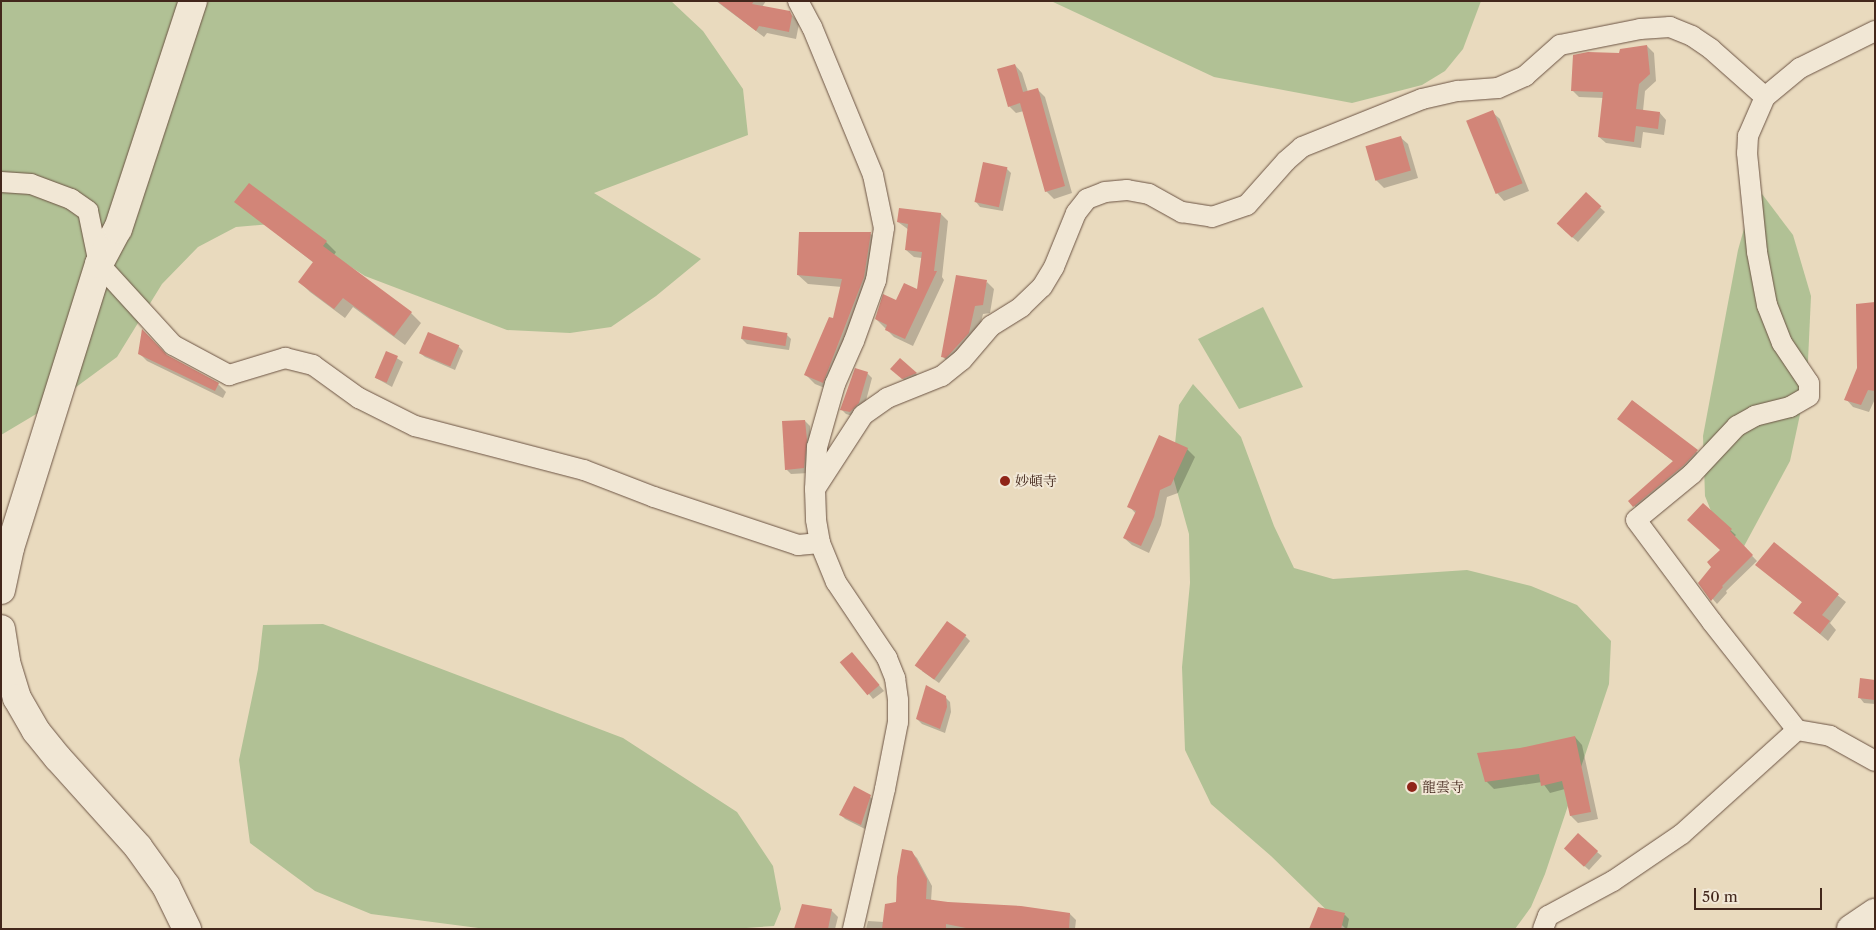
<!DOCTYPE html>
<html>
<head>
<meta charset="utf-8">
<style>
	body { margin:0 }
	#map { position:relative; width:1876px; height:930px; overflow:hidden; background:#e9dabe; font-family:"Libre Caslon Text","Noto Serif JP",serif }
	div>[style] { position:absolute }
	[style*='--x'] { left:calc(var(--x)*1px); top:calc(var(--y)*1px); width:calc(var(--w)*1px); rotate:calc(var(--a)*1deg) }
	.green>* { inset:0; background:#b1c195 }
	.shadow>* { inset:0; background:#0003 }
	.building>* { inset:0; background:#d28578; transform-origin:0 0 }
	.roads { filter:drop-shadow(0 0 1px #6c5444) drop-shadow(0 0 1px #6c5444) }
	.street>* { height:20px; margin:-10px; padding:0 10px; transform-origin:10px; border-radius:10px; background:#f1e7d5 }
	.secondary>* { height:28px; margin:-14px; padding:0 14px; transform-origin:14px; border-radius:14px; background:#f1e7d5 }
	.dots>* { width:14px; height:14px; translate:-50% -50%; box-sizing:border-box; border:2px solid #f1e7d5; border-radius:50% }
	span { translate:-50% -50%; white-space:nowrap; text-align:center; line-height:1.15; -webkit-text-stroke:4px #f1e7d5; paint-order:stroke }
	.poi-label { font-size:14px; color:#43271c }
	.left { translate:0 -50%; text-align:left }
	.frame { position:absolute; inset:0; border:2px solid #43271c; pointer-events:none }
	.scale { position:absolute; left:1694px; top:888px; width:128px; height:22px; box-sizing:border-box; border:2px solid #43271c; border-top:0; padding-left:6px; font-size:15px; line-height:18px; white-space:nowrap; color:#43271c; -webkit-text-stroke:4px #f1e7d5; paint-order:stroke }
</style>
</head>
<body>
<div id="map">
	<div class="green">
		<div style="clip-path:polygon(1px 1px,671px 1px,703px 31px,743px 89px,748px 135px,594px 193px,701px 259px,656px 296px,611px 327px,570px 333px,507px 330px,365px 276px,282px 223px,236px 227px,198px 247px,162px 284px,117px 357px,53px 404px,1px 435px)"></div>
		<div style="clip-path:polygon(1051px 1px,1481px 1px,1463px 49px,1445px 71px,1422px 85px,1352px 103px,1214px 77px)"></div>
		<div style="clip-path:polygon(1762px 194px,1793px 235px,1811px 296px,1807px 382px,1790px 461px,1742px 550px,1721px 536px,1705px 496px,1703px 436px,1738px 250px,1749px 211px)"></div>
		<div style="clip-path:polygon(1263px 307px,1303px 387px,1239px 409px,1198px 339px)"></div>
		<div style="clip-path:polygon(1193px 384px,1241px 437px,1274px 526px,1294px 568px,1333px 579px,1467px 570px,1531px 586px,1577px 605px,1611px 641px,1609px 684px,1545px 874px,1531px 907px,1515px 929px,1346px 929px,1271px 856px,1211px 804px,1185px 750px,1182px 667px,1190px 583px,1189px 534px,1172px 473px,1179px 405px)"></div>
		<div style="clip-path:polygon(323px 624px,623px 738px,737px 812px,773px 866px,781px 909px,774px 926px,732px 929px,486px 929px,371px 914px,315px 891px,250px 843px,239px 760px,258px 669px,263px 625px)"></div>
	</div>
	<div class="shadow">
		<div style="clip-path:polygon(716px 1px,766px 1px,762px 7px,790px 13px,797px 20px,799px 24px,796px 39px,767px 33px,764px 37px)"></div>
		<div style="clip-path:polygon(1647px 46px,1654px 53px,1656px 81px,1645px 91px,1643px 111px,1660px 113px,1666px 120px,1664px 135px,1643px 132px,1641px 148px,1606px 143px,1599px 137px,1604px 98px,1579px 97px,1572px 90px,1620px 54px)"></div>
		<div style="clip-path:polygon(1015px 65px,1022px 73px,1028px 92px,1037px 89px,1045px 97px,1072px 193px,1054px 199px,1046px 191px,1024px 111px,1016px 113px,1009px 106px)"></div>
		<div style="clip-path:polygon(1492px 112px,1500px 119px,1529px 191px,1504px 201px,1497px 193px)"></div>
		<div style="clip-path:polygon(1400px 137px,1408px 144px,1418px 178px,1384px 188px,1376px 180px)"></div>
		<div style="clip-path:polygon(1006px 168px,1011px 173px,1003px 211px,980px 207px,976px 202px)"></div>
		<div style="clip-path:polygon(1586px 194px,1605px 212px,1578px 242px,1563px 229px)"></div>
		<div style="clip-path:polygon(236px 202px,326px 242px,336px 252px,334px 255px,411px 313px,421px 323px,405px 345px,353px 307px,345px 318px,310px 292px,300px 282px,314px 263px)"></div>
		<div style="clip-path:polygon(941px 214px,948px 221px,942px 277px,944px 280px,913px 346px,894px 337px,876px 319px,896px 302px,918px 291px,922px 258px,914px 257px,906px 250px,909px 230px,898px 222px)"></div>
		<div style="clip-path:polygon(800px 233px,871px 234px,880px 243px,832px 391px,815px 384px,806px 375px,834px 320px,842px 287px,808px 284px,798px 275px)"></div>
		<div style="clip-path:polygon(987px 282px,994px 289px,990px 313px,983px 314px,976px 341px,950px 364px,942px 356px)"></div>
		<div style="clip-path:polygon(1875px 303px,1875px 399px,1869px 412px,1853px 407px,1846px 399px,1858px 368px)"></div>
		<div style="clip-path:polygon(786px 334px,791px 339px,789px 350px,747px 344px,742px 339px)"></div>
		<div style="clip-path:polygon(458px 346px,463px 351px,455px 370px,425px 357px,420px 353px)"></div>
		<div style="clip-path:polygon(387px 352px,403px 362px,392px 387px,376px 378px)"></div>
		<div style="clip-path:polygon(139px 353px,167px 357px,218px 384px,226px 392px,223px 398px,147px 361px)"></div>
		<div style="clip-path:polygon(900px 359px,921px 378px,908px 384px,892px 369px)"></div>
		<div style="clip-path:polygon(867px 373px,872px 378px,864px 408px,856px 417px,846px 414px,841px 409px)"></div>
		<div style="clip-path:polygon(1633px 401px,1704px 458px,1641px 513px,1630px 501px,1674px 462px,1619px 419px)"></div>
		<div style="clip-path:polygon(805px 421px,810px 426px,811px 445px,809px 473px,791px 474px,786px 469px)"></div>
		<div style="clip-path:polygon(1187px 449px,1195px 457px,1178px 493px,1167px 497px,1161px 525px,1149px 553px,1132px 545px,1124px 538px,1136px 514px,1129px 506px)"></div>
		<div style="clip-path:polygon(1703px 505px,1736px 535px,1734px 537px,1757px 561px,1726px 591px,1727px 593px,1717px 604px,1699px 583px,1713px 566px,1722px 550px)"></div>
		<div style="clip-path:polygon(1774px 544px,1846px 602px,1830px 623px,1836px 630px,1828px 641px,1795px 613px,1803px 603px,1765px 572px)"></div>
		<div style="clip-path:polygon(965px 636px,970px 641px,939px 683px,922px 671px)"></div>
		<div style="clip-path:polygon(857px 659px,884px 691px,873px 699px,869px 694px)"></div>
		<div style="clip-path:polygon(1875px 681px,1875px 704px,1864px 703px,1860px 698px)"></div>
		<div style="clip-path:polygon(945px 697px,950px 702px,951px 712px,945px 733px,922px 724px,917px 719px)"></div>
		<div style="clip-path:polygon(1575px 737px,1582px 745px,1598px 819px,1578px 823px,1571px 816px,1565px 789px,1550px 793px,1542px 782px,1494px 789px,1486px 781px,1520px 749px)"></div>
		<div style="clip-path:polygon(858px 789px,876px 801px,865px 829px,845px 819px,840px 814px)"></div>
		<div style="clip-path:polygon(911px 852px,917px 858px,932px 886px,931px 901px,1070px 914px,1076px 920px,1075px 929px,866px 929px,868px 921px,884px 922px,897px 903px)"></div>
		<div style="clip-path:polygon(1597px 852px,1602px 856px,1589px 870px,1570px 853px)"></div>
		<div style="clip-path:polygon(831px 910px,838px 917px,835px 929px,796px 929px)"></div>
		<div style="clip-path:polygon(1345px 915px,1349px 919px,1347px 929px,1310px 929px)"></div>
	</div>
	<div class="building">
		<div style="clip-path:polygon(717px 1px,754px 1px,752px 4px,790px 11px,792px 16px,789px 32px,759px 26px,756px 31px)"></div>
		<div style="clip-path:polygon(1647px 45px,1650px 74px,1639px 84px,1636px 109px,1660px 112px,1658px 129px,1636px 126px,1634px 142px,1598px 137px,1603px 92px,1571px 91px,1573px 55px,1588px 52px,1619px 53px,1620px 49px)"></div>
		<div style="clip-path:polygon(1015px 64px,1023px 92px,1038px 88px,1065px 186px,1045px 192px,1020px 103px,1008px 107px,997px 69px)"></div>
		<div style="left:1493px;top:110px;width:79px;height:29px;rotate:68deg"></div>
		<div style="left:1401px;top:136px;width:36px;height:37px;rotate:74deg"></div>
		<div style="left:983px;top:162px;width:25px;height:41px;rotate:12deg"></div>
		<div style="clip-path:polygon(249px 183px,327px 241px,323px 246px,412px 312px,394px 336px,343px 298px,334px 309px,298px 282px,313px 262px,234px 202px)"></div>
		<div style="left:1586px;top:192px;width:21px;height:43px;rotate:43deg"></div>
		<div style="clip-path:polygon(899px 208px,941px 213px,934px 271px,937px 271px,905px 339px,885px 330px,887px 325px,875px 319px,883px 294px,896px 300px,904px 283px,917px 289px,922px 252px,905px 250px,908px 224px,897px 222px)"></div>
		<div style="clip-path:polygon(799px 232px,871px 232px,864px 277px,823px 383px,804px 375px,829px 317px,833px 318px,842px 279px,797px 275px)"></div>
		<div style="clip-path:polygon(956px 275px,987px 280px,983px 305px,975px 306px,969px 333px,946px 358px,941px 357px)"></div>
		<div style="clip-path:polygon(1875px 302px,1875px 391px,1868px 390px,1861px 405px,1844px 400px,1857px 368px,1856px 304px)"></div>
		<div style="left:743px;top:326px;width:45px;height:13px;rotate:9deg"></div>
		<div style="clip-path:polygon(142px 329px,167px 355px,219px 383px,215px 391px,138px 354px)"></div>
		<div style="left:428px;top:332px;width:34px;height:23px;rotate:23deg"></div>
		<div style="left:386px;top:351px;width:13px;height:29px;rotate:23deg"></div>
		<div style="clip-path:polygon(900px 358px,917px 373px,902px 379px,890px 369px)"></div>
		<div style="clip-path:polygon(855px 368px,868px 372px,859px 403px,850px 412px,840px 410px)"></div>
		<div style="clip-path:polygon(1632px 400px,1698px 450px,1684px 465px,1633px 507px,1628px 501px,1673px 461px,1617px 419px)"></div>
		<div style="clip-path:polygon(805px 420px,807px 440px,804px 468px,785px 470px,782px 421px)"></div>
		<div style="clip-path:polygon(1159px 435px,1188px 448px,1171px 485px,1160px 490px,1154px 517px,1141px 546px,1123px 538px,1136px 511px,1127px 507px)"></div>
		<div style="clip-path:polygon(1703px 503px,1732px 529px,1730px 531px,1753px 555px,1722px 586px,1723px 587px,1711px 601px,1698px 583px,1711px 567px,1707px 562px,1720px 550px,1687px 520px)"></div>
		<div style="clip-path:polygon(1774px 542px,1839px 594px,1822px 615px,1830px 621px,1820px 634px,1793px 613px,1802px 602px,1755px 565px)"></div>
		<div style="left:947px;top:621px;width:24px;height:55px;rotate:36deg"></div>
		<div style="left:852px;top:652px;width:43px;height:16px;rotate:50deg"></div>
		<div style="clip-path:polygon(1860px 678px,1875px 680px,1875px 700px,1858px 698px)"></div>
		<div style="clip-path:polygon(926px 685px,946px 696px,947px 707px,940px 729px,916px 719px)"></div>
		<div style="clip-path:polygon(1575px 736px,1591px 812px,1570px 816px,1562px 781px,1541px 786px,1539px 774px,1485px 782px,1477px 753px,1520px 748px)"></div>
		<div style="clip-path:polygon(854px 786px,871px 795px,861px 825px,839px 815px)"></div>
		<div style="left:1578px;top:833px;width:27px;height:21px;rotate:42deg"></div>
		<div style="clip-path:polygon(902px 849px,912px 851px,927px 879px,926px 899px,948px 902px,1021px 906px,1070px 913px,1069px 929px,971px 929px,946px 924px,946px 929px,882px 929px,885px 904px,896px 902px,897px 877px)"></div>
		<div style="clip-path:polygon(802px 904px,832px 909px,828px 929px,794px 929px)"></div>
		<div style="clip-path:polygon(1318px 907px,1345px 913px,1341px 929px,1309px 929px)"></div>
	</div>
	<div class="roads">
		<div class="street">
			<div style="--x:798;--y:1;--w:30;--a:62"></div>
			<div style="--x:812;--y:27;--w:160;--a:67.6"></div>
			<div style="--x:873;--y:175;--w:54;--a:78.3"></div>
			<div style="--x:884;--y:228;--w:53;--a:98.7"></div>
			<div style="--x:876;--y:280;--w:65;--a:109.8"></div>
			<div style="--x:854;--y:341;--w:47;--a:113.8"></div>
			<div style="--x:835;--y:384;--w:66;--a:105.9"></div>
			<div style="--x:817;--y:447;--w:42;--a:92.7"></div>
			<div style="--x:815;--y:489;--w:31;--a:88"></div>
			<div style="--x:816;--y:520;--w:23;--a:80"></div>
			<div style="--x:820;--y:543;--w:42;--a:67.7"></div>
			<div style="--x:836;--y:582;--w:92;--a:56.1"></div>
			<div style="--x:887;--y:658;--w:22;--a:68"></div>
			<div style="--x:895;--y:678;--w:22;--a:82"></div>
			<div style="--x:898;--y:700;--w:22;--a:90"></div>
			<div style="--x:898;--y:722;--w:68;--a:101"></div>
			<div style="--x:885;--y:789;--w:144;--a:102.9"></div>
			<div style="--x:1875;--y:31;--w:84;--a:153.7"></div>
			<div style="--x:1800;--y:68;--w:45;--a:140.4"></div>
			<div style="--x:1765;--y:97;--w:43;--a:113.6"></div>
			<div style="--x:1748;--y:136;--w:17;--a:93"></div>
			<div style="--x:1747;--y:153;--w:100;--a:84.2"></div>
			<div style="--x:1757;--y:252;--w:54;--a:79.3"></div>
			<div style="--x:1767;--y:305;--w:41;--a:68.5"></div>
			<div style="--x:1782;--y:343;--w:48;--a:56"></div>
			<div style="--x:1809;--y:383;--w:13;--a:90"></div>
			<div style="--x:1809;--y:396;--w:22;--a:150"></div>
			<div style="--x:1790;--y:407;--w:36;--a:166"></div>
			<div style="--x:1755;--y:416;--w:21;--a:151"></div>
			<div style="--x:1737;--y:426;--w:66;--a:133.2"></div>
			<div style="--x:1692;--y:474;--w:72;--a:140.6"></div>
			<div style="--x:1636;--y:520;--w:127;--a:53.3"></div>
			<div style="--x:1712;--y:622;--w:137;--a:51.8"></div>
			<div style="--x:1797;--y:730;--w:34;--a:10"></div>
			<div style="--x:1830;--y:736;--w:51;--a:29.1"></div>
			<div style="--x:1;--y:182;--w:30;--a:4"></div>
			<div style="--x:31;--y:184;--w:43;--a:20.6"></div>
			<div style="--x:71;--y:199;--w:21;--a:35"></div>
			<div style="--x:88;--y:211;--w:54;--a:78.3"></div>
			<div style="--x:99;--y:264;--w:110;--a:47.6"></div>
			<div style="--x:173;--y:345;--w:64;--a:28.2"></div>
			<div style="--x:229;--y:375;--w:59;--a:-16.9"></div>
			<div style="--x:285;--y:358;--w:29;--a:14"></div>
			<div style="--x:313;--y:365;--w:57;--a:35.7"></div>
			<div style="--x:359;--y:398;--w:63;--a:26.6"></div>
			<div style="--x:415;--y:426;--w:175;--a:14.6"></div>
			<div style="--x:584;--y:470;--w:75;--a:21.1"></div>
			<div style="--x:654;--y:497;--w:152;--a:18.4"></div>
			<div style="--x:798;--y:545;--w:22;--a:-5"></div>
			<div style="--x:815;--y:489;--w:88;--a:-57"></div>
			<div style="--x:863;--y:415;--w:29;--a:-35"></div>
			<div style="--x:887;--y:398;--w:59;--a:-21.8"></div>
			<div style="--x:942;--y:376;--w:26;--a:-39"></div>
			<div style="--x:962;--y:360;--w:45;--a:-49.5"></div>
			<div style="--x:991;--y:326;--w:36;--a:-32"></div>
			<div style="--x:1021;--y:307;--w:29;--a:-44"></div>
			<div style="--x:1042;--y:287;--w:23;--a:-59"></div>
			<div style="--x:1054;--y:267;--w:58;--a:-67.8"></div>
			<div style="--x:1076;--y:213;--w:18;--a:-52"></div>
			<div style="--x:1087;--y:199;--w:19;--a:-21"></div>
			<div style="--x:1105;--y:192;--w:22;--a:-5"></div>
			<div style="--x:1127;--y:190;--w:22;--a:10"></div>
			<div style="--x:1149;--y:194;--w:38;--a:29"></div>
			<div style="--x:1182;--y:212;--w:30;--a:9"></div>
			<div style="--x:1212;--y:217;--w:37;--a:-19"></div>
			<div style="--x:1247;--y:205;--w:59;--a:-48.4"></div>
			<div style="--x:1286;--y:161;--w:21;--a:-41"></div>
			<div style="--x:1302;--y:147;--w:129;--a:-21.8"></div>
			<div style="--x:1422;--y:99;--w:37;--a:-13"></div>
			<div style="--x:1458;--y:91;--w:40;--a:-4.3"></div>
			<div style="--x:1498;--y:88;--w:30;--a:-24"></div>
			<div style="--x:1525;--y:76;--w:47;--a:-41.5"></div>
			<div style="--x:1560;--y:45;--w:82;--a:-11.3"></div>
			<div style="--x:1640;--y:29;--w:30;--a:-4"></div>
			<div style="--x:1670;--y:27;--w:24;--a:22"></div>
			<div style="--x:1692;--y:36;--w:23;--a:34"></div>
			<div style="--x:1711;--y:49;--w:72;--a:41.6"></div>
			<div style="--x:1543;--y:929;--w:14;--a:-69"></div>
			<div style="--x:1548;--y:916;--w:74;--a:-28.3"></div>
			<div style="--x:1613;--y:881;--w:83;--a:-34.3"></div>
			<div style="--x:1682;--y:834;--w:155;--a:-42.1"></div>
		</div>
		<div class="secondary">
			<div style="--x:1;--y:590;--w:43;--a:-77.9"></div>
			<div style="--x:10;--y:548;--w:298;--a:-72.6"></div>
			<div style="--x:99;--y:264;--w:40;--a:-62"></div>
			<div style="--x:118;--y:229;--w:240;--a:-71.8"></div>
			<div style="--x:1;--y:629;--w:33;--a:81"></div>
			<div style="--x:6;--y:662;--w:38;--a:73"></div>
			<div style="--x:17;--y:698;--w:38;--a:60"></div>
			<div style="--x:36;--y:731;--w:35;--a:51"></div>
			<div style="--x:58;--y:758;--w:120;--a:48"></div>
			<div style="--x:138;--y:847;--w:48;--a:54.3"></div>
			<div style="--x:166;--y:886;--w:48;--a:64"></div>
			<div style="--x:1851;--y:929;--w:29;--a:-34"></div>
		</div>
	</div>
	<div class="dots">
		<div style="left:1005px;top:481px;background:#8f2418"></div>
		<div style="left:1412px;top:787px;background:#8f2418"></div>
	</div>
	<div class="poi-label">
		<span class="left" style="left:1015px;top:481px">妙頓寺</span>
		<span class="left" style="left:1422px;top:787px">龍雲寺</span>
	</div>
	<div class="frame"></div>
	<div class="scale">50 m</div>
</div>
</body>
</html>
